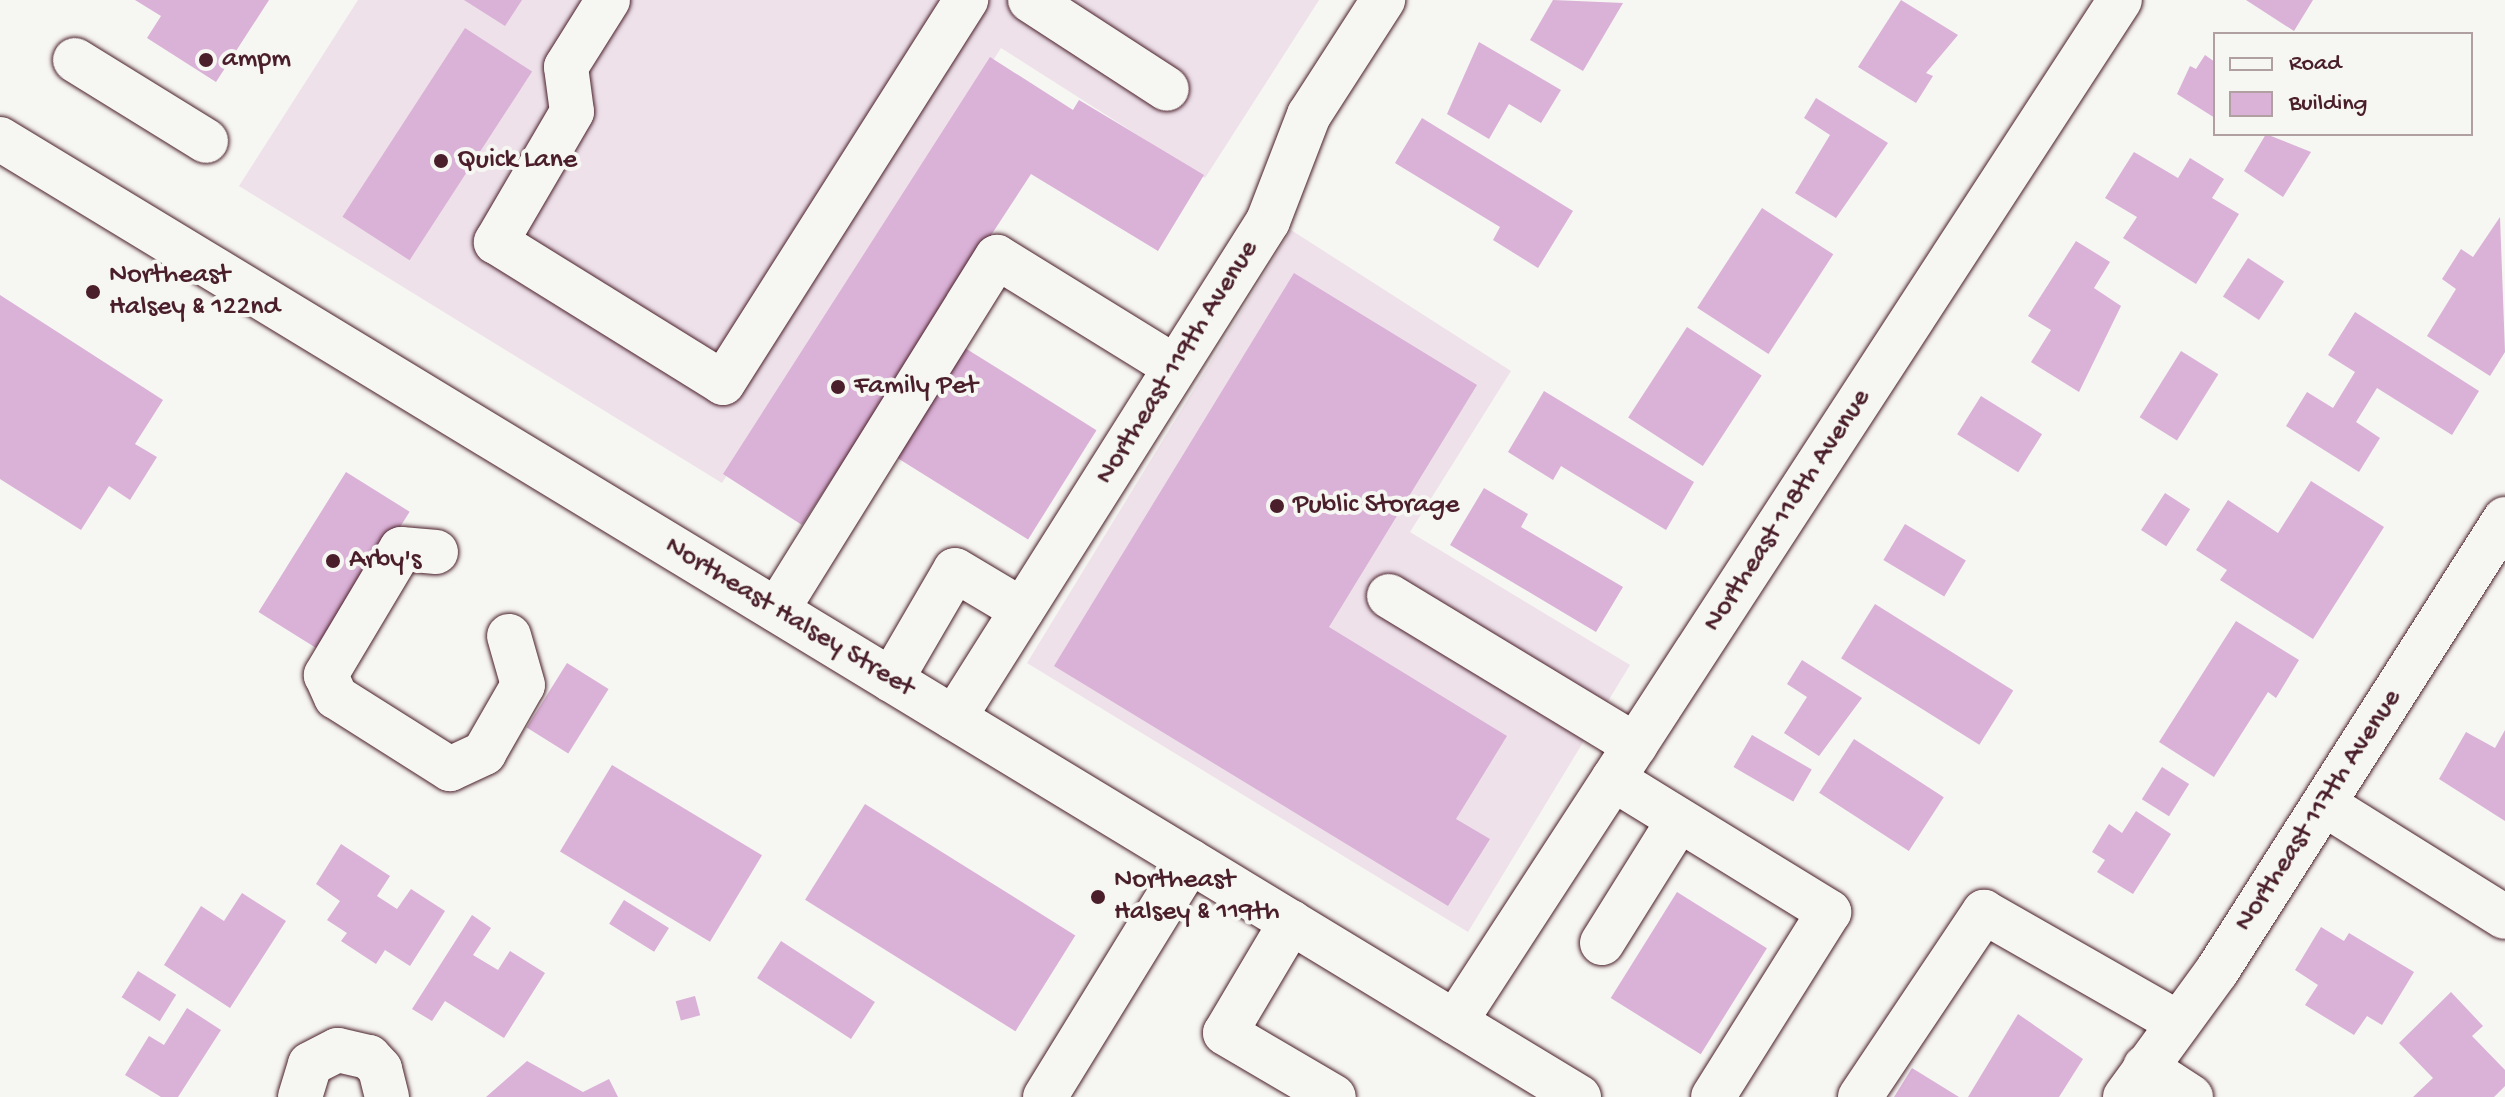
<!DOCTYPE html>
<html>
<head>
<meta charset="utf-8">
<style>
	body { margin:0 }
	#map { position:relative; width:2505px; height:1097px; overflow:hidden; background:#f6f6f2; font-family:"Gochi Hand",sans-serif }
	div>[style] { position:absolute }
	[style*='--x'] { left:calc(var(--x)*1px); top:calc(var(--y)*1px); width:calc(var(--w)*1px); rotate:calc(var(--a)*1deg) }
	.built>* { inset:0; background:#eee1ea }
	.building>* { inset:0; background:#dab1d7; transform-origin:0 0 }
	.roads { filter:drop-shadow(0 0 2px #4a1f2b) drop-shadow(0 0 2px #4a1f2b) }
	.minor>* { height:44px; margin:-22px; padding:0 22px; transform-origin:22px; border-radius:22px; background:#f6f6f2 }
	.major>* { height:44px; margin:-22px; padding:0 22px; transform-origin:22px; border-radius:22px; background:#f6f6f2 }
	.dots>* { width:22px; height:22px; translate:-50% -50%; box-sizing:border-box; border:4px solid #f6f6f2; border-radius:50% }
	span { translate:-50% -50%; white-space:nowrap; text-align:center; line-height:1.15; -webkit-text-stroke:8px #f6f6f2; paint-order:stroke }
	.poi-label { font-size:28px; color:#4a1f2b }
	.left { translate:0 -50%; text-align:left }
	.street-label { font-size:28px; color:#4a1f2b }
	.legend { position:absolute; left:2213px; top:32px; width:260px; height:104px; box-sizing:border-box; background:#f6f6f2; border:2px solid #b1a0a2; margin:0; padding:10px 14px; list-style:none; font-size:24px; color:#4a1f2b }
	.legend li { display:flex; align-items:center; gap:16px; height:40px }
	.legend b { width:40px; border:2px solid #b1a0a2 }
</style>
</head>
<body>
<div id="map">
	<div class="built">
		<div style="clip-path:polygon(358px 0,1319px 0,1205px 178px,1001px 48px,722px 483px,239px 186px)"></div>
		<div style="clip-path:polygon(1291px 230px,1511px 371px,1410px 532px,1630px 665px,1468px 932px,1027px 663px)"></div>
	</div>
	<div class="building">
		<div style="clip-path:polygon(135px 0,269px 0,216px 82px,147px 38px,161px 16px)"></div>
		<div style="clip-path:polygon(464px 0,522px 0,505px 26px)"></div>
		<div style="clip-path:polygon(1553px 0,1623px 3px,1583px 71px,1530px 40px)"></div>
		<div style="clip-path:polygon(1901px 0,1958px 35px,1926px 73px,1933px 76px,1916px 103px,1858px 67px)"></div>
		<div style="clip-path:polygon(2246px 0,2313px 0,2294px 31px)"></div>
		<div style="left:465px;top:28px;width:80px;height:225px;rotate:33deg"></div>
		<div style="clip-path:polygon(1479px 42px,1561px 90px,1541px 123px,1509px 104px,1489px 139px,1447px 114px)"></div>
		<div style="clip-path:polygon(2205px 55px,2215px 62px,2215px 118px,2177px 94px,2190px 66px,2196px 69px)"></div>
		<div style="clip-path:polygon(990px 57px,1073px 110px,1079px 100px,1204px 175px,1158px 251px,1031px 174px,802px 525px,723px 474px)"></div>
		<div style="clip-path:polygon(1816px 98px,1888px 143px,1836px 218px,1795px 193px,1830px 135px,1804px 118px)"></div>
		<div style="clip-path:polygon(1422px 118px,1573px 211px,1538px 268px,1493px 240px,1500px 227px,1395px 163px)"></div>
		<div style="clip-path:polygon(2266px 134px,2311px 152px,2283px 197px,2244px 171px)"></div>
		<div style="clip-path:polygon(2134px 152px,2178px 178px,2190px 158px,2224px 179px,2212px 198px,2239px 214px,2196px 284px,2123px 238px,2137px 217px,2105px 198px)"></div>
		<div style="left:1762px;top:208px;width:85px;height:119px;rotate:33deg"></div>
		<div style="clip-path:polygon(2500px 217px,2505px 352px,2490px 376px,2427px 336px,2456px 289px,2442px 279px,2461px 249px,2473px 257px)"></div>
		<div style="clip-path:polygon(2076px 241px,2110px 262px,2094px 288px,2121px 306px,2079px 392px,2031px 362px,2051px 330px,2028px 316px)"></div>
		<div style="left:2248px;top:258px;width:43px;height:46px;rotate:33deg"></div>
		<div style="clip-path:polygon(1294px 273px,1477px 385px,1329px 627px,1507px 736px,1456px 819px,1490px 839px,1448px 906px,1054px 666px)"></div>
		<div style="clip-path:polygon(0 295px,163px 400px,135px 444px,157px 457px,130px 500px,109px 486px,81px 530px,0 479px)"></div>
		<div style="clip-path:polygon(2355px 312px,2479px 391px,2452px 435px,2377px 388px,2356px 422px,2380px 438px,2359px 472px,2286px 426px,2307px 392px,2333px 408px,2355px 372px,2328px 355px)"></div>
		<div style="left:1687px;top:327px;width:89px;height:108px;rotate:33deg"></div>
		<div style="left:965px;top:348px;width:155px;height:129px;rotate:32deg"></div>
		<div style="left:2181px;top:351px;width:44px;height:78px;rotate:32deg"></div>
		<div style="clip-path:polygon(1544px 391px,1694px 482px,1666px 530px,1561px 466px,1553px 480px,1508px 452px)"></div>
		<div style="left:1981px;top:396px;width:72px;height:45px;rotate:32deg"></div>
		<div style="left:346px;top:472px;width:75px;height:165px;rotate:32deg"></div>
		<div style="clip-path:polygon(2311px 481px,2384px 527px,2313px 639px,2220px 580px,2227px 570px,2196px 550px,2228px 500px,2278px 533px)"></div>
		<div style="clip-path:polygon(1484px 488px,1528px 514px,1521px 527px,1623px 587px,1596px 632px,1450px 545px)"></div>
		<div style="left:2165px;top:493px;width:30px;height:44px;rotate:33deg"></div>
		<div style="left:1905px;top:524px;width:71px;height:42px;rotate:31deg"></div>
		<div style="left:1875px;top:604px;width:163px;height:64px;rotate:32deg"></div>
		<div style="clip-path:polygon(2236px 621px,2299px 660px,2276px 698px,2268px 692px,2214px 777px,2159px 742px)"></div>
		<div style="clip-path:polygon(1802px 660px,1862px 698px,1819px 756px,1784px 733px,1807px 697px,1787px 684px)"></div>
		<div style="left:567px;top:663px;width:49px;height:76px;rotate:32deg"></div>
		<div style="clip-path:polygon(2505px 730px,2505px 821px,2439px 779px,2466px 732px,2495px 748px)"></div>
		<div style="left:1752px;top:735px;width:69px;height:37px;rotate:30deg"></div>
		<div style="left:1854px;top:739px;width:107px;height:64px;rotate:33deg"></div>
		<div style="left:612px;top:765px;width:175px;height:101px;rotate:31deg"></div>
		<div style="left:2162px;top:767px;width:32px;height:38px;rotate:32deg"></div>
		<div style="left:865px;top:804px;width:248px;height:113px;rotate:32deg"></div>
		<div style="clip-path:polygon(2136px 811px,2171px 834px,2133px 894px,2097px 872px,2105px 860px,2092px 852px,2109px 824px,2122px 833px)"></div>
		<div style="clip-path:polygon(341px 844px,390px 876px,377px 896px,397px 909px,411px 889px,445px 911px,410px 966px,385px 950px,376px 964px,341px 941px,347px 933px,327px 920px,340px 901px,316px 884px)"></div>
		<div style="left:1677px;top:892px;width:106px;height:125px;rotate:32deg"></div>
		<div style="clip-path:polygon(242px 893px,286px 921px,230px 1008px,164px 965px,201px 906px,224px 921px)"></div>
		<div style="left:624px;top:900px;width:53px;height:28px;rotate:32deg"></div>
		<div style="clip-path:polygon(472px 915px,491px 928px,473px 955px,498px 970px,510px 951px,545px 973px,504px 1038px,445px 1001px,432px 1021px,412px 1009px)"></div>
		<div style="clip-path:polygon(2321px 927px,2344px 941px,2349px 933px,2414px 972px,2382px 1025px,2367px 1016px,2354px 1035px,2305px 1005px,2318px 985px,2295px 970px)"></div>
		<div style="left:781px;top:941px;width:112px;height:44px;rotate:33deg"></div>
		<div style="left:138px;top:971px;width:45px;height:31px;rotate:32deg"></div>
		<div style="clip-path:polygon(2451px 992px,2483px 1026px,2472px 1036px,2505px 1070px,2505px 1086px,2494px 1097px,2413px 1097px,2433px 1078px,2399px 1043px)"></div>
		<div style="left:695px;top:996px;width:20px;height:20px;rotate:75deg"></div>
		<div style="clip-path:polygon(187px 1008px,221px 1030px,178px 1097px,161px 1097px,125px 1075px,149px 1036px,164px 1045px)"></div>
		<div style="clip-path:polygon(2018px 1014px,2083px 1059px,2059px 1097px,1968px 1097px)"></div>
		<div style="clip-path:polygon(527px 1061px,583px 1092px,609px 1079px,618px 1097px,486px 1097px)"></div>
		<div style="clip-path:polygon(1912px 1068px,1959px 1097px,1894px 1097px)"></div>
	</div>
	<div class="roads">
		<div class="minor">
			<div style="--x:608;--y:0;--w:79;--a:122.1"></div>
			<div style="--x:566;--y:67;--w:45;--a:82.4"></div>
			<div style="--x:572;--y:112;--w:151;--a:120.3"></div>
			<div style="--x:496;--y:242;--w:267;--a:31.8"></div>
			<div style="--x:723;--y:383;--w:454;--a:-57.6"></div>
			<div style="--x:1030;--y:0;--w:163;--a:33"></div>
			<div style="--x:75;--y:60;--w:154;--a:31.7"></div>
			<div style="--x:436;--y:552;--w:35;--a:-175"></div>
			<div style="--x:401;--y:549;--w:147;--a:120.8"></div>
			<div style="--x:326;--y:675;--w:24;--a:66"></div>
			<div style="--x:336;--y:697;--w:135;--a:32.3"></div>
			<div style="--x:450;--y:769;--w:38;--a:-25"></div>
			<div style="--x:484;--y:753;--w:78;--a:-60.2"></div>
			<div style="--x:523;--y:685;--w:51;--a:-105.9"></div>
			<div style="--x:1389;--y:596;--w:288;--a:31.2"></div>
			<div style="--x:777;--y:610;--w:416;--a:-58.1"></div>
			<div style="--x:997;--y:257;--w:209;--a:31.7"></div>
			<div style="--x:891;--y:680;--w:127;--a:-59.8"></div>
			<div style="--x:955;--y:570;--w:78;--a:30.8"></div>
			<div style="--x:954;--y:718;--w:588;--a:-57.72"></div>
			<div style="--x:1268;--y:221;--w:114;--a:-68.9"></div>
			<div style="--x:1309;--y:115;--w:137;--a:-57.2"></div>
			<div style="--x:1613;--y:779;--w:254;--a:31.6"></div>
			<div style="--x:1829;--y:912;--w:218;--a:122.1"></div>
			<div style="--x:2324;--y:804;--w:213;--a:32"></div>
			<div style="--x:1291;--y:922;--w:129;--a:120.7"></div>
			<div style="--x:1225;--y:1033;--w:126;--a:30.4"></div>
			<div style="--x:1602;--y:943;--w:145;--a:-58"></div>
			<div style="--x:1455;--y:1022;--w:1219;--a:-56.95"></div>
			<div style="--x:2145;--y:1067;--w:55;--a:33.1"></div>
			<div style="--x:300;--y:1097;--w:34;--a:-73"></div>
			<div style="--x:310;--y:1064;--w:31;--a:-27"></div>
			<div style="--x:338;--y:1050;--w:32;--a:13"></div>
			<div style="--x:369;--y:1057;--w:16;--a:47"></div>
			<div style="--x:380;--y:1069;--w:29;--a:76"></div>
			<div style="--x:1045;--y:1097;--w:277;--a:-58.4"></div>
			<div style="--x:1860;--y:1097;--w:223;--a:-56.2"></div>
			<div style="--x:1984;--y:912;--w:222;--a:29.7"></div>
			<div style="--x:2125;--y:1097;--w:156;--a:-53.9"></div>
			<div style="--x:2217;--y:971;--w:536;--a:-57.5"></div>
		</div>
		<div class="major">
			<div style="--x:0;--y:139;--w:1847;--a:31.25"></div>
		</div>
	</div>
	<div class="dots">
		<div style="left:206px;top:60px;background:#4a1f2b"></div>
		<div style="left:441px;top:161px;background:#4a1f2b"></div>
		<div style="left:93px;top:292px;background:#4a1f2b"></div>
		<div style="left:838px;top:387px;background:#4a1f2b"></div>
		<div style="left:1277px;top:506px;background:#4a1f2b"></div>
		<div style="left:333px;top:561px;background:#4a1f2b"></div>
		<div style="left:1098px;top:897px;background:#4a1f2b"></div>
	</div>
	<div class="poi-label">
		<span class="left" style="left:222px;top:60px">ampm</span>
		<span class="left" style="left:457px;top:161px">Quick Lane</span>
		<span class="left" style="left:109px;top:292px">Northeast<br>Halsey &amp; 122nd</span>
		<span class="left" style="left:854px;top:387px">Family Pet</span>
		<span class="left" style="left:1293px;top:506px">Public Storage</span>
		<span class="left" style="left:349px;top:561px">Arby's</span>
		<span class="left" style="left:1114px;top:897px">Northeast<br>Halsey &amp; 119th</span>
	</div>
	<div class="street-label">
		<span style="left:1178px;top:363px;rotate:-58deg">Northeast 119th Avenue</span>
		<span style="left:1788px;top:511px;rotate:-57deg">Northeast 118th Avenue</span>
		<span style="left:789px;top:618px;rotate:31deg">Northeast Halsey Street</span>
		<span style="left:2319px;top:811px;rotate:-57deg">Northeast 117th Avenue</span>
	</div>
	<ul class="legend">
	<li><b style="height:10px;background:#f6f6f2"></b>Road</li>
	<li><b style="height:22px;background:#dab1d7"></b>Building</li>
	</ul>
</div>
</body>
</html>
